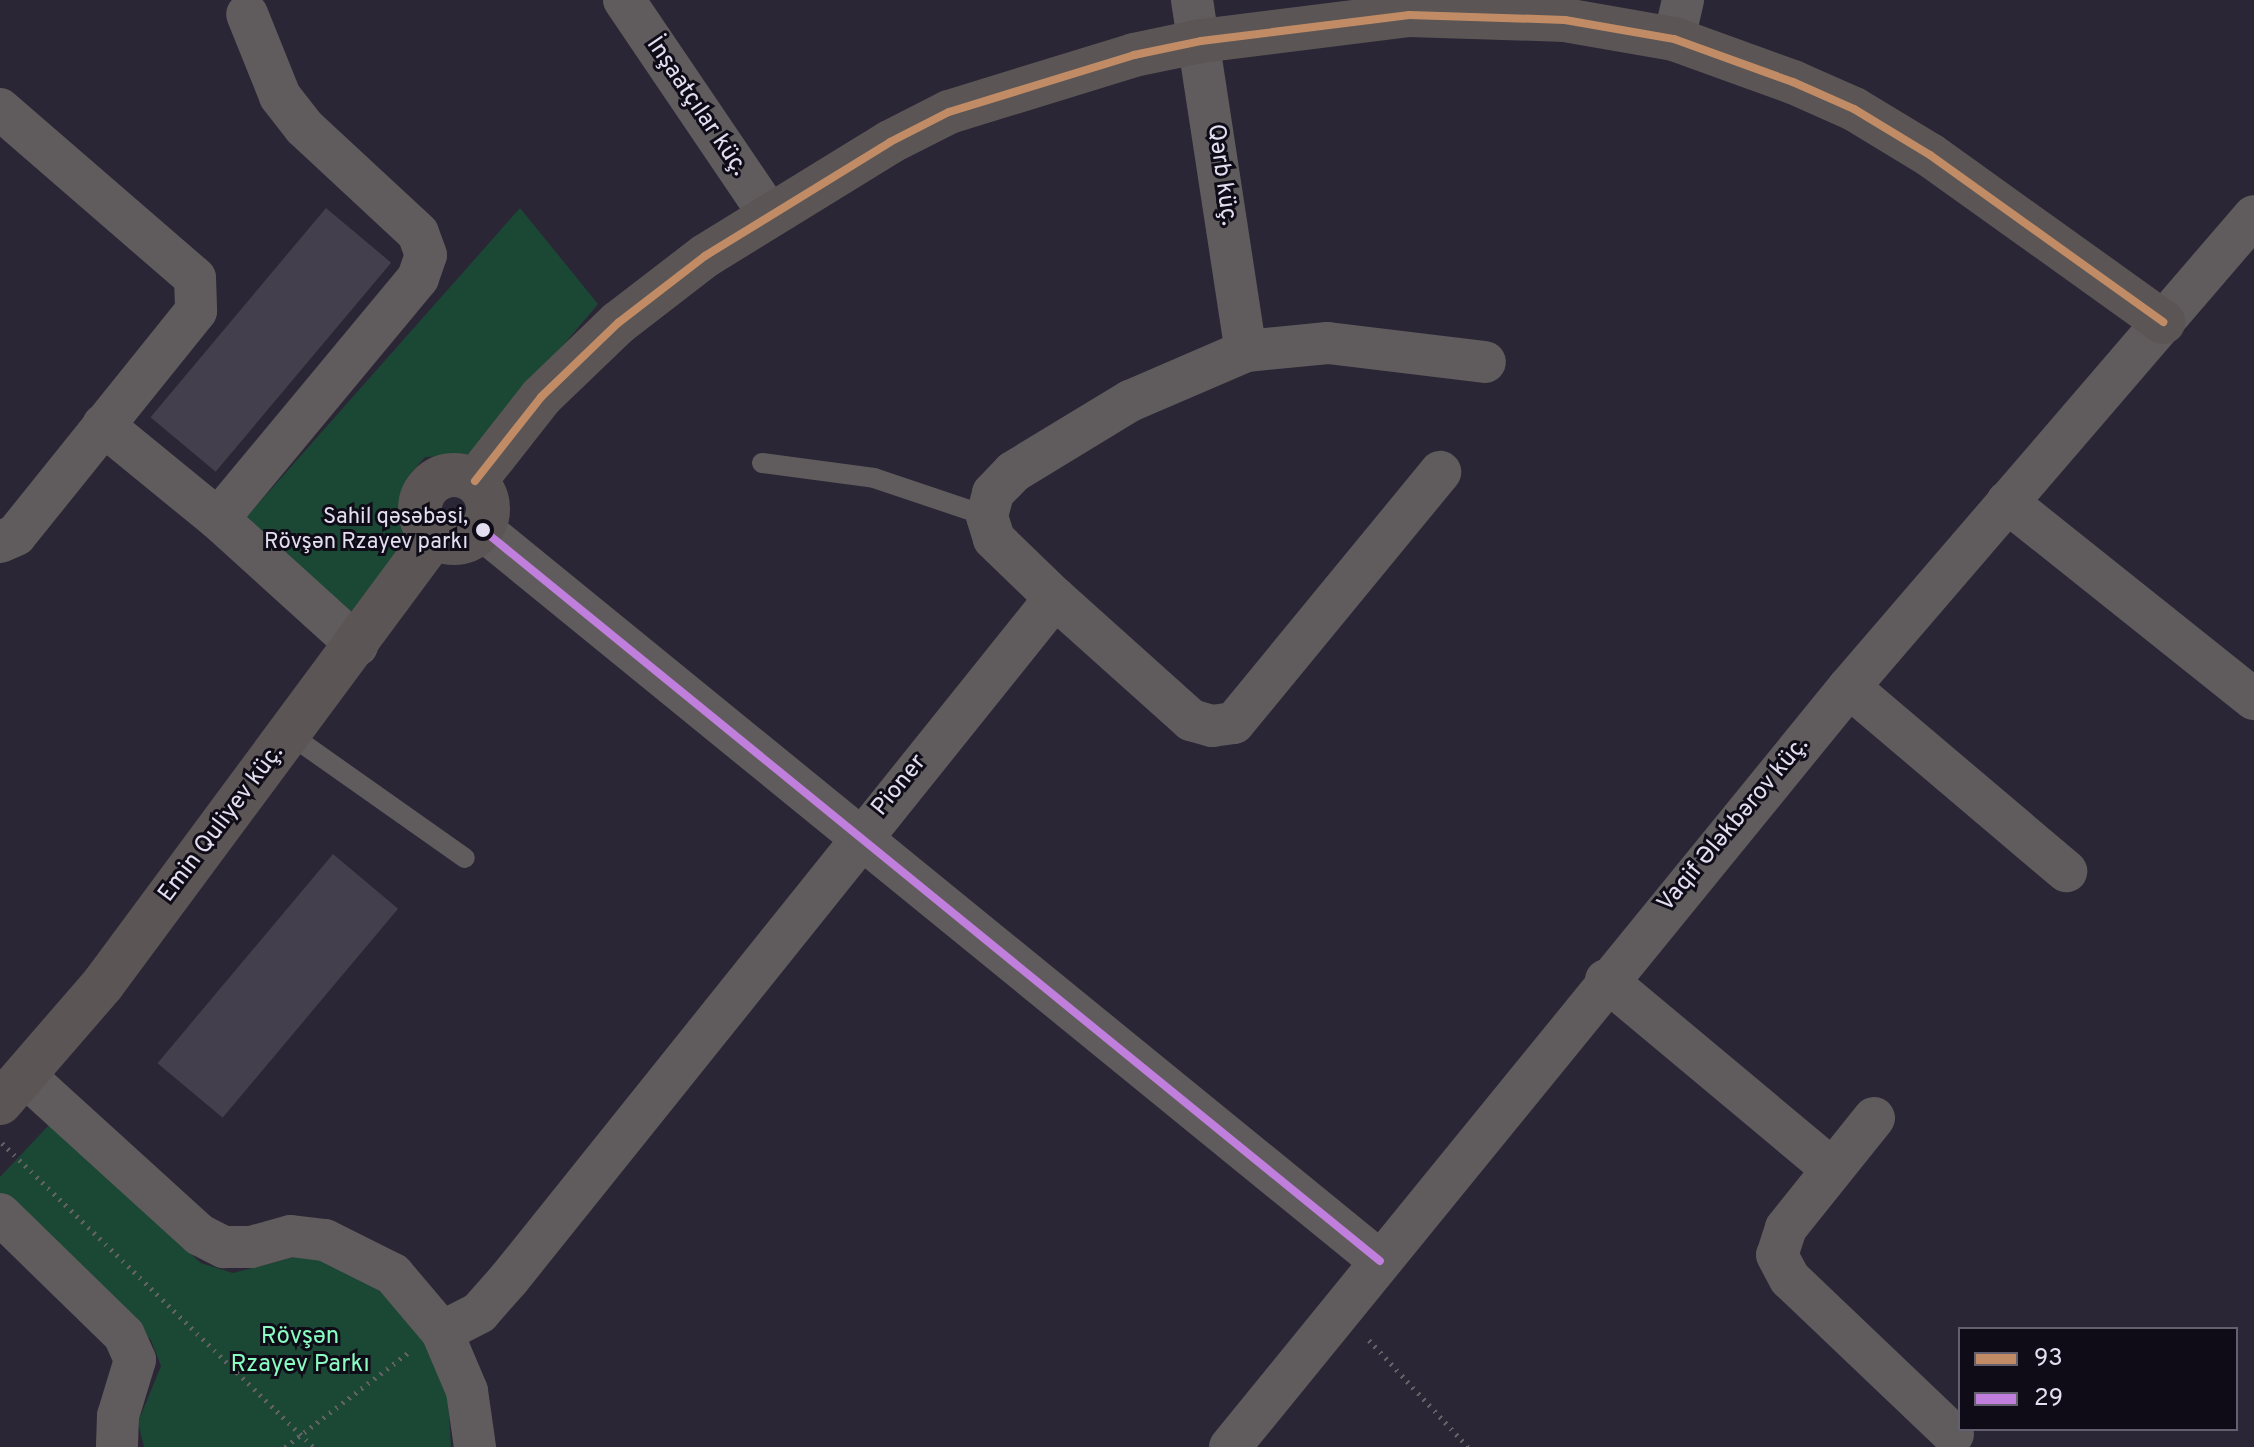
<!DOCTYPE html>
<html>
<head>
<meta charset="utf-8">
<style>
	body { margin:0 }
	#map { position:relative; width:2254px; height:1447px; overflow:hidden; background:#2b2635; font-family:Overpass,sans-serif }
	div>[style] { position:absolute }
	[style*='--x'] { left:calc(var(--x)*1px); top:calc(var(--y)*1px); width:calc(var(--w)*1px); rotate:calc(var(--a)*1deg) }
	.green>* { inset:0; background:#1b4735 }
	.building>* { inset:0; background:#433f4c; transform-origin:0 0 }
	.path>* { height:5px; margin-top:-2.5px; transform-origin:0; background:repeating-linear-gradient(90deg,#646164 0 2px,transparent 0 8px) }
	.lane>* { height:20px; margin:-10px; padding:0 10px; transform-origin:10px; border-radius:10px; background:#605c5d }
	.street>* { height:42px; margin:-21px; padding:0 21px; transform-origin:21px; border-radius:21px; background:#605c5d }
	.secondary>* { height:44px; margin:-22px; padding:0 22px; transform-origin:22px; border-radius:22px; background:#5b5655 }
	.secondary>.ring { margin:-22px; padding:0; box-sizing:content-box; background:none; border:44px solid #5b5655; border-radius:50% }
	.bus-1>* { height:8px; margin:-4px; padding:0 4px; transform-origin:4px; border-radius:4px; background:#c18c65 }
	.bus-2>* { height:8px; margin:-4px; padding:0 4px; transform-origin:4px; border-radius:4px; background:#c07fdc }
	.dots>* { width:22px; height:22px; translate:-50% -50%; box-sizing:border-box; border:4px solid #0f0c18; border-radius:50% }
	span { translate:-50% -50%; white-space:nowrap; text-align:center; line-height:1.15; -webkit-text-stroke:6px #0f0c18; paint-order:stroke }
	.bus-label { font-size:22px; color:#e3dff1 }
	.right { translate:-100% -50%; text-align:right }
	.street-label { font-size:24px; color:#e3dff1 }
	.park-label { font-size:24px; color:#89fcc2 }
	.legend { position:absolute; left:1958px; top:1327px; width:280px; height:104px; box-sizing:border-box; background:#0f0c18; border:2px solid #64606f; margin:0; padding:10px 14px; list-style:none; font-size:24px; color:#e3dff1 }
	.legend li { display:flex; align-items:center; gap:16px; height:40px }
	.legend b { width:40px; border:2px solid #64606f }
</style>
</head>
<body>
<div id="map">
	<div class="green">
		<div style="clip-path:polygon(520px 208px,598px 304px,471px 455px,425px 457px,407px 478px,403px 506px,414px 538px,350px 618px,243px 521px)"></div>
		<div style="clip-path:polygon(49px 1125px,201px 1263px,233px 1273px,306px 1254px,347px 1266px,387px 1297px,425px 1340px,448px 1398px,451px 1447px,144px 1447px,138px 1422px,161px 1366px,151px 1340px,0 1194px,0 1177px)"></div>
	</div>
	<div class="building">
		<div style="left:326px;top:208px;width:85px;height:273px;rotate:40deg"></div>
		<div style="left:333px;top:854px;width:85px;height:273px;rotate:40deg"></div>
	</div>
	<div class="path">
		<div style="--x:2;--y:1143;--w:435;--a:44.3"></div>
		<div style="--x:1369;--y:1340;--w:146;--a:47.2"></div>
		<div style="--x:285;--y:1447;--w:155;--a:-37.4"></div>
	</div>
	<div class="lane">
		<div style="--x:762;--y:463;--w:113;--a:7.6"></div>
		<div style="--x:874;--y:478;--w:119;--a:18.6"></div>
		<div style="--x:289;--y:734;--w:215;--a:35.2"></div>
	</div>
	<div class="street">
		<div style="--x:624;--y:0;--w:258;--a:55.9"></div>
		<div style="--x:1192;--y:0;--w:355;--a:81.3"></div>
		<div style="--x:1674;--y:39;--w:40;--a:-77"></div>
		<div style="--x:0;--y:109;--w:258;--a:40.9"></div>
		<div style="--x:195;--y:278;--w:33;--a:88"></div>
		<div style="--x:196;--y:311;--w:287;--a:128.8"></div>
		<div style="--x:16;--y:535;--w:17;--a:156"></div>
		<div style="--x:103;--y:425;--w:149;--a:39.3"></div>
		<div style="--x:218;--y:519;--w:188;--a:42.2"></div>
		<div style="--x:2007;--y:502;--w:316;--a:38.6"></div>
		<div style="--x:218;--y:519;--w:313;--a:-50.3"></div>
		<div style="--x:418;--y:278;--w:24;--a:-71"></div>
		<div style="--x:426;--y:255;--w:23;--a:-110"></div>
		<div style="--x:418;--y:233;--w:156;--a:-137.1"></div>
		<div style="--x:304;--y:127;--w:39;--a:-128"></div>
		<div style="--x:280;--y:96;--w:88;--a:-111.9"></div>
		<div style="--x:483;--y:530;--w:1157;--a:39.18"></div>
		<div style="--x:1055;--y:598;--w:183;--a:41.9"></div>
		<div style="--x:1191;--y:720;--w:22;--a:16"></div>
		<div style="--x:1212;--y:726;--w:22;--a:-8"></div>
		<div style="--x:1234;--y:723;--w:325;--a:-50.6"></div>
		<div style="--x:1849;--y:687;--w:285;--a:40.3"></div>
		<div style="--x:1606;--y:980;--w:295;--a:39.9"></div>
		<div style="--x:25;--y:1076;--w:236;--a:42.3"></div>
		<div style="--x:200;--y:1235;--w:27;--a:27"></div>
		<div style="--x:224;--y:1247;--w:27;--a:0"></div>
		<div style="--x:251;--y:1247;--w:41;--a:-15.4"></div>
		<div style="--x:291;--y:1236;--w:34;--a:7"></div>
		<div style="--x:325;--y:1240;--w:76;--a:26.6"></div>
		<div style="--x:393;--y:1274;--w:76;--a:49.8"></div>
		<div style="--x:442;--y:1332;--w:64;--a:67"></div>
		<div style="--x:467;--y:1391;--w:57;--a:81.9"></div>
		<div style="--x:1874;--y:1118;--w:141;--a:128.7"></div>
		<div style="--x:1786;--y:1228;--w:28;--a:108"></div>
		<div style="--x:1777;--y:1255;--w:27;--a:62"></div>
		<div style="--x:1790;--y:1279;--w:225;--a:43.6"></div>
		<div style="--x:0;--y:1214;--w:173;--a:44.3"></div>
		<div style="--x:124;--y:1335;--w:27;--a:66"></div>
		<div style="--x:135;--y:1360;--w:59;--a:106.9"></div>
		<div style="--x:118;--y:1416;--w:31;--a:92"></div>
		<div style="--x:442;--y:1332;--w:42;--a:-27.2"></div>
		<div style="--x:479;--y:1313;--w:45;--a:-48.6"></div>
		<div style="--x:509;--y:1279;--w:873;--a:-51.28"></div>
		<div style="--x:1055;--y:598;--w:85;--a:-136"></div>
		<div style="--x:994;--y:539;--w:24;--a:-107"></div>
		<div style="--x:987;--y:516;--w:24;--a:-75"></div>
		<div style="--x:993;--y:493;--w:29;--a:-46"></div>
		<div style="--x:1013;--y:472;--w:137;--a:-31.3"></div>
		<div style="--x:1130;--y:401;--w:126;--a:-23.3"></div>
		<div style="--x:1246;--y:351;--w:82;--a:-5.6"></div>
		<div style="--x:1328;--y:343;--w:158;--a:6.9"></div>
		<div style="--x:1230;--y:1447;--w:980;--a:-50.84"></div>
		<div style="--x:1849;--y:687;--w:621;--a:-49.31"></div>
	</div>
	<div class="secondary">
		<div class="ring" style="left:420px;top:475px;width:24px;height:24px"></div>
		<div style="--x:475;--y:481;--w:107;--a:-51.8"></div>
		<div style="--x:541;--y:397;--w:107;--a:-43.9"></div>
		<div style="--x:618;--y:323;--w:110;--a:-37.6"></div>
		<div style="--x:705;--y:256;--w:217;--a:-31.6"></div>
		<div style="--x:890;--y:142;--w:66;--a:-27"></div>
		<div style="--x:949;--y:112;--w:194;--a:-17.1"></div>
		<div style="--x:1134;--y:55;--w:68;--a:-11.8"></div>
		<div style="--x:1201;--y:41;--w:210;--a:-7.1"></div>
		<div style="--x:1409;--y:15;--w:156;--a:1.8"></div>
		<div style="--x:1565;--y:20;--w:111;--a:9.9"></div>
		<div style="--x:1674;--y:39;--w:127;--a:19.9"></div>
		<div style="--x:1793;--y:82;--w:67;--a:23.9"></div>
		<div style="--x:1854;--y:109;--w:89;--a:31.2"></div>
		<div style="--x:1930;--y:155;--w:287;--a:35.6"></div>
		<div style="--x:0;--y:1103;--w:157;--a:-49.1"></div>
		<div style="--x:103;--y:984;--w:556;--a:-53.48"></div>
	</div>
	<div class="bus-1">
		<div style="--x:475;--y:481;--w:107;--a:-51.8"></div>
		<div style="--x:541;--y:397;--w:107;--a:-43.9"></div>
		<div style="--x:618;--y:323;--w:110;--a:-37.6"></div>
		<div style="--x:705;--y:256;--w:217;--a:-31.6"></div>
		<div style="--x:890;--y:142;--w:66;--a:-27"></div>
		<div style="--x:949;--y:112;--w:194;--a:-17.1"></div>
		<div style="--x:1134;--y:55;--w:68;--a:-11.8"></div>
		<div style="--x:1201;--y:41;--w:210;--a:-7.1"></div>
		<div style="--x:1409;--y:15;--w:156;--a:1.8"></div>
		<div style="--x:1565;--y:20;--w:111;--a:9.9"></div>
		<div style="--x:1674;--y:39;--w:127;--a:19.9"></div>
		<div style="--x:1793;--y:82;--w:67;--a:23.9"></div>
		<div style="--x:1854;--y:109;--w:89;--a:31.2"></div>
		<div style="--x:1930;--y:155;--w:287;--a:35.6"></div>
	</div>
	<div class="bus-2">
		<div style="--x:483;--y:530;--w:1157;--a:39.18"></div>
	</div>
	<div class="dots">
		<div style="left:483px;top:530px;background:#e3dff1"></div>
	</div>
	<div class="bus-label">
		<span class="right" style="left:468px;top:530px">Sahil qəsəbəsi,<br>Rövşən Rzayev parkı</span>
	</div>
	<div class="street-label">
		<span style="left:696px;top:107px;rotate:56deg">İnşaatçılar küç.</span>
		<span style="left:1221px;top:175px;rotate:82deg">Qərb küç.</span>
		<span style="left:900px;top:786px;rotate:-51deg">Pioner</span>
		<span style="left:222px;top:824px;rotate:-53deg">Emin Quliyev küç.</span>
		<span style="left:1734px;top:825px;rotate:-50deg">Vaqif Ələkbərov küç.</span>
	</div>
	<div class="park-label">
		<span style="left:300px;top:1352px">Rövşən<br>Rzayev Parkı</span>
	</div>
	<ul class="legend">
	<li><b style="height:10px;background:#c18c65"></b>93</li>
	<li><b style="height:10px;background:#c07fdc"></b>29</li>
	</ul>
</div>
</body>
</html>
